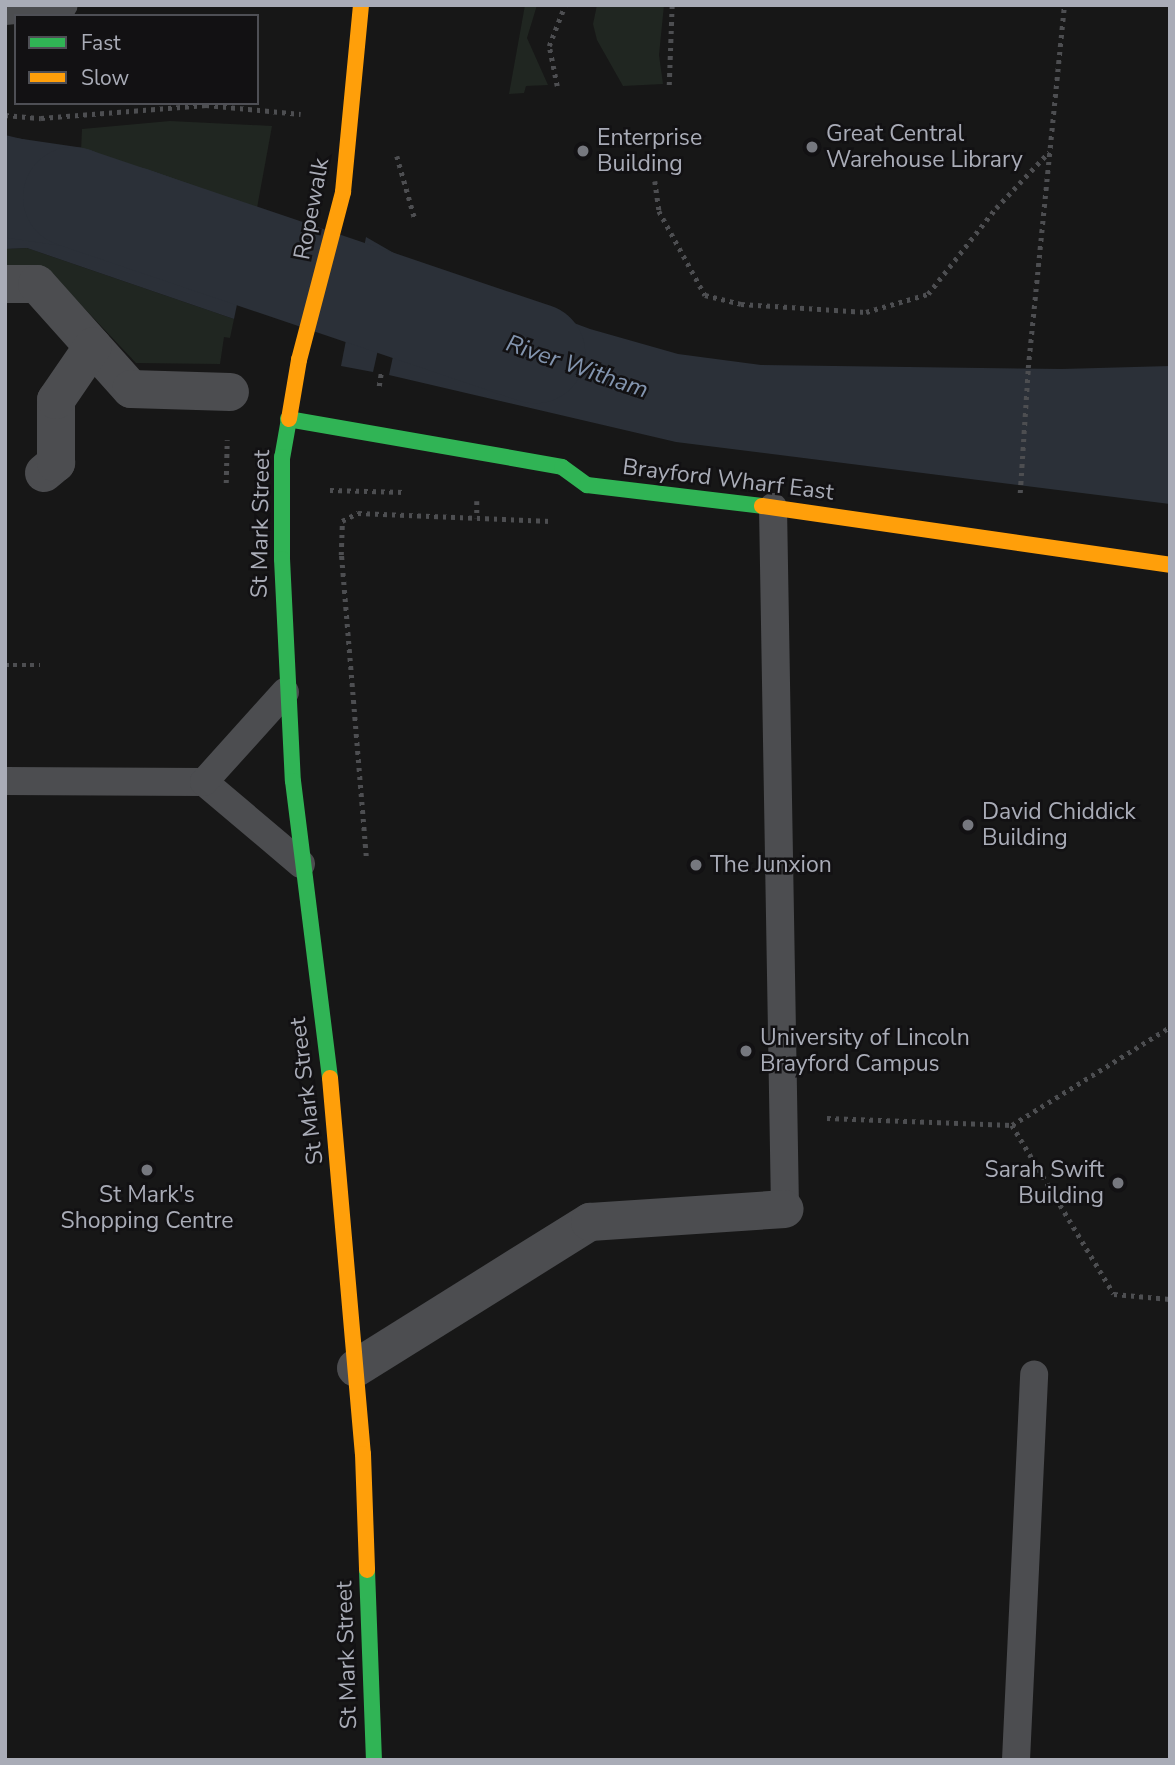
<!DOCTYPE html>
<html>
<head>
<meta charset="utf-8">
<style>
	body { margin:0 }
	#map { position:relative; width:1175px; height:1765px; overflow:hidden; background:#171717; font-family:"Nunito Sans",sans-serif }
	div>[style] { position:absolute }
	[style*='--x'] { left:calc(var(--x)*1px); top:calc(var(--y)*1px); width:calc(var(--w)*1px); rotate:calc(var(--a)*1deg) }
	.green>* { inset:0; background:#202621 }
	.water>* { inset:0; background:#2b3038 }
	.river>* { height:100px; margin:-50px; padding:0 50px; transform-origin:50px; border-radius:50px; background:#2b3038 }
	.path>* { height:4.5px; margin-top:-2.25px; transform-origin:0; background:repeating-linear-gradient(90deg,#4d4e51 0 3.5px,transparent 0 8.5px) }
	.lane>* { height:28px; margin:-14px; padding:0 14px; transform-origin:14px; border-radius:14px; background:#4c4d50 }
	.street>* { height:38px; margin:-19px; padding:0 19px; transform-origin:19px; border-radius:19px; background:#4c4d50 }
	.fast>* { height:16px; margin:-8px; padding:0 8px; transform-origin:8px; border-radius:8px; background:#30b455 }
	.slow>* { height:16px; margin:-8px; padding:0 8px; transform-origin:8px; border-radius:8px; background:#ff9f0a }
	.dots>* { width:19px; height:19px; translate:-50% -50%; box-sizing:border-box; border:4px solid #121113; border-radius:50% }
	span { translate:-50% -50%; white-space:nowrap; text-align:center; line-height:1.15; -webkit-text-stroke:5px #121113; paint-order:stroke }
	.poi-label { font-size:23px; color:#a9acb7 }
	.left { translate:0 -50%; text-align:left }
	.right { translate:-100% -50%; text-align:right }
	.street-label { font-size:23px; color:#a9acb7 }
	.water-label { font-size:24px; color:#8395af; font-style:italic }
	.frame { position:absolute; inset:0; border:7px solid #a9acb7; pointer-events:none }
	.legend { position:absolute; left:14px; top:14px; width:245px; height:91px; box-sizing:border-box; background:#121113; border:2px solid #4e4f55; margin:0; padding:9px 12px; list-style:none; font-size:21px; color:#a9acb7 }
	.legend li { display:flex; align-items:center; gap:14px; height:35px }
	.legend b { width:35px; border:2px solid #4e4f55 }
</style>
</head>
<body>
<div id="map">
	<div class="green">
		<div style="clip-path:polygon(525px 5px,537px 5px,527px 38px,548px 85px,526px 86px,524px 93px,509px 94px)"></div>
		<div style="clip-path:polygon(597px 5px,664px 5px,659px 55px,663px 84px,623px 86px,597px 40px,593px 24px)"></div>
		<div style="clip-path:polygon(170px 121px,272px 126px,257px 208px,81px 151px,82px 129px)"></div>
		<div style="clip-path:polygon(27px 248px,234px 319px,230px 338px,224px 337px,220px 364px,136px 363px,51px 273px,5px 273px,5px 249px)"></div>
	</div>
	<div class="water">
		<div style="clip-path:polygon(5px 135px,147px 169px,257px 208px,234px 319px,27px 248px,5px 249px)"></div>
		<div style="clip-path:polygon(366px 237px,399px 256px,373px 372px,341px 366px)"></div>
		<div style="clip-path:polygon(413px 263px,590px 329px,678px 354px,761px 365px,1062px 369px,1170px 366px,1170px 504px,676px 442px,389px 375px)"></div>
	</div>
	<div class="river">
		<div style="--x:5;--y:187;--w:69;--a:8.4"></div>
		<div style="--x:73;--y:197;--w:488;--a:18.7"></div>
	</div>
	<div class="path">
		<div style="--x:669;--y:85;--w:80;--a:-87.9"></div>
		<div style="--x:557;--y:86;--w:41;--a:-101.3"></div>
		<div style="--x:549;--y:46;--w:44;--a:-68.7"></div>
		<div style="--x:5;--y:115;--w:36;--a:5"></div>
		<div style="--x:41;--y:118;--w:166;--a:-4.5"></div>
		<div style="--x:206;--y:105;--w:95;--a:5.4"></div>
		<div style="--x:397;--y:156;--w:66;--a:74.1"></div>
		<div style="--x:655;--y:181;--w:30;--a:82"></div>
		<div style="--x:659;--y:211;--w:96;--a:61.3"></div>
		<div style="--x:705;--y:295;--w:37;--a:14"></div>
		<div style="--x:741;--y:304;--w:125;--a:3.7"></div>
		<div style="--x:866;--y:312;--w:65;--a:-16.2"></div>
		<div style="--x:928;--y:294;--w:110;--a:-51.7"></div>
		<div style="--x:996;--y:208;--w:77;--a:-46.6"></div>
		<div style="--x:379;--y:386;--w:13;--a:-81"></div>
		<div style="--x:226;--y:483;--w:43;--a:-88.7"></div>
		<div style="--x:330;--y:490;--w:75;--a:1.5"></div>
		<div style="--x:1020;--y:493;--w:125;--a:-86.3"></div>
		<div style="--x:1028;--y:368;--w:365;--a:-84.3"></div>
		<div style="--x:477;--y:501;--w:17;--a:90"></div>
		<div style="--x:5;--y:665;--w:35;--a:0"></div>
		<div style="--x:366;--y:856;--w:302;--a:-94.7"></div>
		<div style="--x:341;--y:555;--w:34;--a:-88"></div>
		<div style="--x:342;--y:521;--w:18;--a:-27"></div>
		<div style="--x:358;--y:513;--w:193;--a:2.4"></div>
		<div style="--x:827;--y:1118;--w:185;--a:2.2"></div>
		<div style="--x:1012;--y:1125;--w:186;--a:-31.8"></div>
		<div style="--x:1012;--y:1125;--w:197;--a:58.9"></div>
		<div style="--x:1114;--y:1294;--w:56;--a:5.1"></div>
	</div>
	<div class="lane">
		<div style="--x:5;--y:11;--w:59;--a:-5.8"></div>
		<div style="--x:773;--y:507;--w:702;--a:89.02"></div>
		<div style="--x:5;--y:781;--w:199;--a:0.3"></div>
		<div style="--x:204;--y:782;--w:127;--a:40.2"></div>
		<div style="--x:204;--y:782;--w:121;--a:-48"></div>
		<div style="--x:1016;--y:1760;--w:386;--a:-87.3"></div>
	</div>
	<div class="street">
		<div style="--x:5;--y:284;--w:32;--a:0"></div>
		<div style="--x:37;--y:284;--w:141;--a:48.2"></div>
		<div style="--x:131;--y:389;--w:99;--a:1.7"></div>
		<div style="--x:44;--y:473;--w:16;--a:-40"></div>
		<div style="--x:56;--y:463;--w:63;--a:-90"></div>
		<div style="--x:56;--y:400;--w:65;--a:-55.6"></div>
		<div style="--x:356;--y:1368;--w:276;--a:-32"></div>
		<div style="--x:590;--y:1222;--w:195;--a:-3.8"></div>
	</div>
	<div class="fast">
		<div style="--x:288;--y:419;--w:278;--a:9.9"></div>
		<div style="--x:562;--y:467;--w:31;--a:36"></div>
		<div style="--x:587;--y:485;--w:176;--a:6.8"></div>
		<div style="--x:289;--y:419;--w:39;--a:100"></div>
		<div style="--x:282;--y:457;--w:102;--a:90"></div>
		<div style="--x:282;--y:559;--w:222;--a:87.2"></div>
		<div style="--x:293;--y:781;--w:299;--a:82.9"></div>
		<div style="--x:367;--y:1570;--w:190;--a:87.9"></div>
	</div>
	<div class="slow">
		<div style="--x:289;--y:419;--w:60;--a:-80.4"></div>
		<div style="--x:299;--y:360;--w:174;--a:-75.3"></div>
		<div style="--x:343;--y:192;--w:188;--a:-84.5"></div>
		<div style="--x:762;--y:506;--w:412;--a:8.2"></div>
		<div style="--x:330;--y:1078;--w:377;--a:85"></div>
		<div style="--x:363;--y:1454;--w:116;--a:88"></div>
	</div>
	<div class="dots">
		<div style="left:812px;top:147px;background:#76787f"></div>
		<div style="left:583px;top:151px;background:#76787f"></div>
		<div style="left:968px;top:825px;background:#76787f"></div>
		<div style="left:696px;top:865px;background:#76787f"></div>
		<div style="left:746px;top:1051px;background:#76787f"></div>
		<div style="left:147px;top:1170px;background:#76787f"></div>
		<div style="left:1118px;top:1183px;background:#76787f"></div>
	</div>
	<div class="poi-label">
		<span class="left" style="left:826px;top:147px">Great Central<br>Warehouse Library</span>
		<span class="left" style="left:597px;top:151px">Enterprise<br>Building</span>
		<span class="left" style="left:982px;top:825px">David Chiddick<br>Building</span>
		<span class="left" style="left:710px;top:865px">The Junxion</span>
		<span class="left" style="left:760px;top:1051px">University of Lincoln<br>Brayford Campus</span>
		<span class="right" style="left:1104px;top:1183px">Sarah Swift<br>Building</span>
		<span style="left:147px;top:1208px">St Mark's<br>Shopping Centre</span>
	</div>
	<div class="street-label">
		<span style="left:312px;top:209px;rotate:-79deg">Ropewalk</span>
		<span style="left:728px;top:480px;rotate:7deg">Brayford Wharf East</span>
		<span style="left:261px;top:524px;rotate:-89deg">St Mark Street</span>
		<span style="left:307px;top:1091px;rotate:-97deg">St Mark Street</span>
		<span style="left:347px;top:1655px;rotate:-92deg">St Mark Street</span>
	</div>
	<div class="water-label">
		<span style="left:577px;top:367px;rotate:19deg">River Witham</span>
	</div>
	<div class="frame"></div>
	<ul class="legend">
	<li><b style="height:9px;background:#30b455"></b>Fast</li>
	<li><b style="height:9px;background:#ff9f0a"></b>Slow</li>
	</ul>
</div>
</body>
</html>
